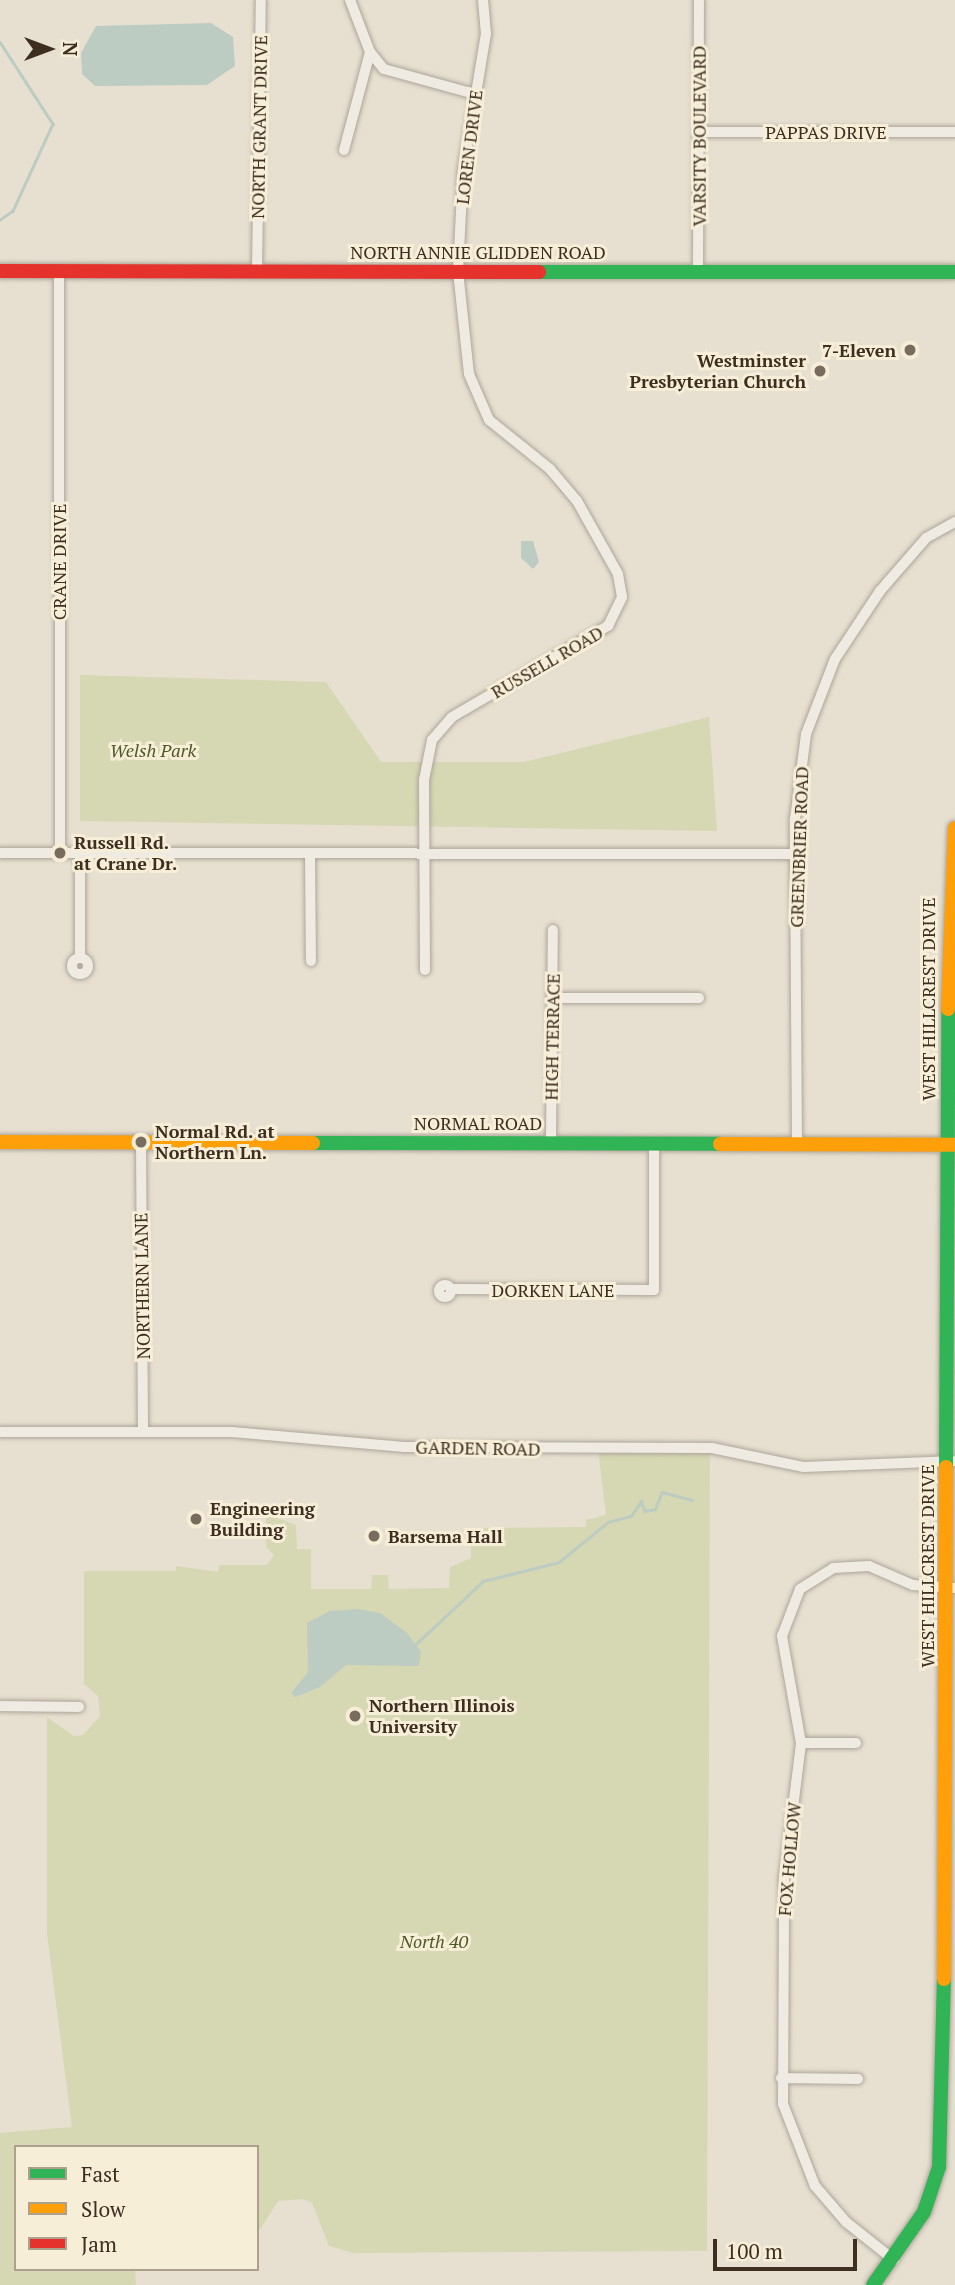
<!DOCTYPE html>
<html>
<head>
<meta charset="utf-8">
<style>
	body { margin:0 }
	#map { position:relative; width:955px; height:2285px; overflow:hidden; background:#e7e0d1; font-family:"PT Serif",serif }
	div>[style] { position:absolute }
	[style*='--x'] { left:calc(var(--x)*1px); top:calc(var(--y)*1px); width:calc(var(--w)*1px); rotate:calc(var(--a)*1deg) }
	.green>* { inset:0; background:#d6d7b3 }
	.water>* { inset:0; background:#bcccc2 }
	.stream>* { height:2.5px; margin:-1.25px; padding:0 1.25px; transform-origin:1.25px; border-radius:1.25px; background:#bcccc2 }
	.roads { filter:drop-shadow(0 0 2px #ada599) drop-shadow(0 0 2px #ada599) }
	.street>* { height:10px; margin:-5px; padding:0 5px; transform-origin:5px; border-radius:5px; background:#efebe3 }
	.street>.ring { margin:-5px; padding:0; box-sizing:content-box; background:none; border:10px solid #efebe3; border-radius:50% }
	.fast>* { height:14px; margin:-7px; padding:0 7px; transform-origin:7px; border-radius:7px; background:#30b455 }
	.slow>* { height:14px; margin:-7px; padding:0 7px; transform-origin:7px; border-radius:7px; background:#ff9f0a }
	.jam>* { height:14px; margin:-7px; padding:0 7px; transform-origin:7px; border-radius:7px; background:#e5322d }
	.dots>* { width:19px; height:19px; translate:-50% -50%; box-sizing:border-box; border:4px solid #f7eed8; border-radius:50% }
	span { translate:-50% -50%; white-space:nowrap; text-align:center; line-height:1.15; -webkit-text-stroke:6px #f7eed8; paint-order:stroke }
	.street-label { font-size:18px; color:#3d2e20 }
	.poi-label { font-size:18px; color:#3d2e20; font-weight:700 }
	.right { translate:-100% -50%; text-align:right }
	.left { translate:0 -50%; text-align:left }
	.park-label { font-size:18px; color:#4d5a26; font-style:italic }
	.legend { position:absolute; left:14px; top:2145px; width:245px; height:126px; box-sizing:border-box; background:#f7eed8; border:2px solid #ada18e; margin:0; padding:9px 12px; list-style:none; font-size:21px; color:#3d2e20 }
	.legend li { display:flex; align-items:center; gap:14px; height:35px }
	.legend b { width:35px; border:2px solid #ada18e }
	.north { position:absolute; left:14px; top:14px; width:70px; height:70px; -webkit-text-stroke:5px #f7eed8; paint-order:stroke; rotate:90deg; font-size:19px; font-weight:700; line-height:28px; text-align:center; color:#3d2e20 }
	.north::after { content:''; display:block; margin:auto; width:24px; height:32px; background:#3d2e20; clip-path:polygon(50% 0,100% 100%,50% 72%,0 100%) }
	.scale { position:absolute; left:713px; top:2239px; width:144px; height:32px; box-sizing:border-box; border:4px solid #3d2e20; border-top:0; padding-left:9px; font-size:21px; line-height:24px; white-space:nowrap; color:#3d2e20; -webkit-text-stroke:5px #f7eed8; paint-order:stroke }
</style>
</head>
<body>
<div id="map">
	<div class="green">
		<div style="clip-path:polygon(80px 675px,326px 682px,381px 762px,524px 762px,709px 717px,717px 831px,80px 821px)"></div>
		<div style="clip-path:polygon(598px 1449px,710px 1449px,707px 2251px,353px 2253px,329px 2246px,312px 2203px,303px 2199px,278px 2201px,257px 2234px,257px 2147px,16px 2147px,16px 2269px,135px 2269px,136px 2285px,0 2285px,0 2133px,72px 2127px,47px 1934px,47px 1717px,74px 1736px,83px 1735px,100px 1716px,98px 1696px,84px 1684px,84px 1571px,176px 1571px,176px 1566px,218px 1572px,219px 1565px,267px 1565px,274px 1555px,266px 1547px,266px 1514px,296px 1525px,297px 1549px,311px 1549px,311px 1589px,371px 1589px,372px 1575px,388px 1575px,389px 1589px,449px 1588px,450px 1567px,471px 1558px,471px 1528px,586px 1527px,586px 1520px,606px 1515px)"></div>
	</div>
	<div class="water">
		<div style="clip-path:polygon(211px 23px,233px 37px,235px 66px,207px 85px,95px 86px,82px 74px,81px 53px,96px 26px)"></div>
		<div style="clip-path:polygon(521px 541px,533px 541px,539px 562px,533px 569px,521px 558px)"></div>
		<div style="clip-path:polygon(358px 1609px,380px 1613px,407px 1633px,421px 1652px,419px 1666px,346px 1665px,320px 1687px,295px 1697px,291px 1693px,308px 1672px,307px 1623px,330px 1611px)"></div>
	</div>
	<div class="stream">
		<div style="--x:0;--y:42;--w:98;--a:57.1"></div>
		<div style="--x:53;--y:124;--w:96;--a:114.7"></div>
		<div style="--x:13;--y:211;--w:16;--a:145"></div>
		<div style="--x:416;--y:1644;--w:92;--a:-43.2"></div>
		<div style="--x:483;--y:1581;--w:78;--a:-14"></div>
		<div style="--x:559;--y:1562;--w:63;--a:-39.2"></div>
		<div style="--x:608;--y:1522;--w:24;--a:-15"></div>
		<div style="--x:631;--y:1516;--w:18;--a:-56"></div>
		<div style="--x:641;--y:1501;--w:11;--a:68"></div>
		<div style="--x:645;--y:1511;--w:10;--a:-11"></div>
		<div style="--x:655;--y:1509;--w:18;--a:-68"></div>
		<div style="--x:662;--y:1492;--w:31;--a:15"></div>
	</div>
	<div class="roads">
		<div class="street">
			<div style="--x:350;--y:0;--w:56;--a:69"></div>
			<div style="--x:370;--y:52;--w:22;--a:51"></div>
			<div style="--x:384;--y:69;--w:94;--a:15.4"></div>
			<div style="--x:698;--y:132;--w:257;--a:0"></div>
			<div style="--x:344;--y:150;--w:101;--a:-75.1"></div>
			<div style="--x:59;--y:271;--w:582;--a:89.9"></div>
			<div style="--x:698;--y:271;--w:271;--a:-89.8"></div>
			<div style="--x:257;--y:272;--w:272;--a:-89.2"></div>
			<div style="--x:0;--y:853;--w:796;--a:0.07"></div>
			<div style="--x:80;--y:853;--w:105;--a:90"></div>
			<div style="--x:310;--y:854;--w:107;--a:89.5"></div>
			<div class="ring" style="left:72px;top:958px;width:6px;height:6px"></div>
			<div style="--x:425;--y:970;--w:190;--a:-90.3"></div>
			<div style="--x:424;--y:780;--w:41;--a:-78.7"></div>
			<div style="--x:432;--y:740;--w:30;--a:-49"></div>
			<div style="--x:452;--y:717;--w:181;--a:-30.3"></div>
			<div style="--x:608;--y:626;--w:32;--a:-64"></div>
			<div style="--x:622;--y:597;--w:23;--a:-100"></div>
			<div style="--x:618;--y:574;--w:84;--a:-119.3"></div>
			<div style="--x:577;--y:501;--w:42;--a:-130.2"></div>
			<div style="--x:550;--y:469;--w:78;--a:-141.2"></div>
			<div style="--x:489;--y:420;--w:50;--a:-113.5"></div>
			<div style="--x:469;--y:374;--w:104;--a:-96.1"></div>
			<div style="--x:458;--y:271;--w:100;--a:-87.1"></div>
			<div style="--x:463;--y:171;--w:139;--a:-80.5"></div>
			<div style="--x:486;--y:34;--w:34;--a:-95"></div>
			<div style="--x:553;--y:998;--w:146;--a:0"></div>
			<div style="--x:141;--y:1142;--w:289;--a:89.6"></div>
			<div style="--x:551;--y:1143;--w:213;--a:-89.5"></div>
			<div style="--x:797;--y:1143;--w:324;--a:-90.4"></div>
			<div style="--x:795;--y:819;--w:86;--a:-82.6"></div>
			<div style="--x:806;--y:734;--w:80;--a:-68.9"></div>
			<div style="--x:835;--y:659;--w:82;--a:-56.5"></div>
			<div style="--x:880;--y:591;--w:70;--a:-49"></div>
			<div style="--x:926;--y:538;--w:33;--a:-29"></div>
			<div class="ring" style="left:439px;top:1285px;width:2px;height:2px"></div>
			<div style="--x:452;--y:1289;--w:202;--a:0.3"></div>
			<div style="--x:654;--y:1290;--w:147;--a:-90"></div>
			<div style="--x:0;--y:1432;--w:232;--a:0"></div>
			<div style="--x:232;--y:1432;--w:173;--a:5"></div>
			<div style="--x:404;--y:1447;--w:308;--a:0.2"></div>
			<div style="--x:712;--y:1448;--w:94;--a:11.7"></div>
			<div style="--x:804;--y:1467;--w:151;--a:-2.3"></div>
			<div style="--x:0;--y:1706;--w:79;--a:0.7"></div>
			<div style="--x:801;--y:1743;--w:55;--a:0"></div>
			<div style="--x:781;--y:2078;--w:77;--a:0.7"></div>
			<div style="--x:894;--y:2260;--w:61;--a:-141.6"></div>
			<div style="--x:846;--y:2222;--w:48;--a:-130.7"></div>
			<div style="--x:815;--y:2186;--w:88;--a:-111.3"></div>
			<div style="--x:783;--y:2104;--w:224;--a:-89.7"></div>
			<div style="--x:784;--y:1880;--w:138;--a:-82.9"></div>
			<div style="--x:801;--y:1743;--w:109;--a:-100.1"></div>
			<div style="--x:782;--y:1636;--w:50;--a:-69"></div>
			<div style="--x:800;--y:1589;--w:39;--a:-32"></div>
			<div style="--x:833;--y:1568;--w:36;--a:-3"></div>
			<div style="--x:869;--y:1566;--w:48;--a:23.4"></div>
			<div style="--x:913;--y:1585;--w:42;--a:4.1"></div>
		</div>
		<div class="fast">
			<div style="--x:539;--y:272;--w:416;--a:0"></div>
			<div style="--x:313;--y:1143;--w:407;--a:0.1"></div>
			<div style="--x:946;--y:1467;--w:458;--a:-89.7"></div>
			<div style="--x:873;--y:2285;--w:89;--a:-55.1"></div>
			<div style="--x:924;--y:2212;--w:47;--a:-71.6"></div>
			<div style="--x:939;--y:2167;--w:188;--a:-88.5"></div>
		</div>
		<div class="slow">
			<div style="--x:948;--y:1009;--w:181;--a:-87.8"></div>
			<div style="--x:0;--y:1142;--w:313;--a:0.2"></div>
			<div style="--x:720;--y:1144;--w:234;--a:0.2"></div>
			<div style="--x:944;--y:1979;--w:512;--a:-89.78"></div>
		</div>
		<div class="jam">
			<div style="--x:0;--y:271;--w:539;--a:0.11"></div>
		</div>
	</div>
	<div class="dots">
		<div style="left:910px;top:350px;background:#786c5e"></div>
		<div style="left:820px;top:371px;background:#786c5e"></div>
		<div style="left:60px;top:853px;background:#786c5e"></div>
		<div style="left:141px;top:1142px;background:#786c5e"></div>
		<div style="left:196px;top:1519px;background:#786c5e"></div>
		<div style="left:374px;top:1536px;background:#786c5e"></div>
		<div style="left:355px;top:1716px;background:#786c5e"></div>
	</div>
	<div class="street-label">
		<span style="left:259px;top:127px;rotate:-89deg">NORTH GRANT DRIVE</span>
		<span style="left:826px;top:132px">PAPPAS DRIVE</span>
		<span style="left:699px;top:136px;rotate:-90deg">VARSITY BOULEVARD</span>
		<span style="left:469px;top:147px;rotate:-83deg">LOREN DRIVE</span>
		<span style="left:478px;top:252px">NORTH ANNIE GLIDDEN ROAD</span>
		<span style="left:59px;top:562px;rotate:-90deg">CRANE DRIVE</span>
		<span style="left:547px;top:662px;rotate:-30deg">RUSSELL ROAD</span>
		<span style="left:799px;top:847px;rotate:-88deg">GREENBRIER ROAD</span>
		<span style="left:928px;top:999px;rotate:-90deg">WEST HILLCREST DRIVE</span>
		<span style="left:552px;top:1037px;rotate:-89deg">HIGH TERRACE</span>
		<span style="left:478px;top:1123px">NORMAL ROAD</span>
		<span style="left:142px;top:1286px;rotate:-91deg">NORTHERN LANE</span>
		<span style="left:553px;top:1290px">DORKEN LANE</span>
		<span style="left:478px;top:1448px;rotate:1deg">GARDEN ROAD</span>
		<span style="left:927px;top:1566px;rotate:-90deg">WEST HILLCREST DRIVE</span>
		<span style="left:789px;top:1859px;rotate:-85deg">FOX HOLLOW</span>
	</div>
	<div class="poi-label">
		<span class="right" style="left:896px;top:350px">7-Eleven</span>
		<span class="right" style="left:806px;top:371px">Westminster<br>Presbyterian Church</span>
		<span class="left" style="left:74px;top:853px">Russell Rd.<br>at Crane Dr.</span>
		<span class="left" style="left:155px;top:1142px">Normal Rd. at<br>Northern Ln.</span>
		<span class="left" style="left:210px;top:1519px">Engineering<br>Building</span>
		<span class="left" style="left:388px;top:1536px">Barsema Hall</span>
		<span class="left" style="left:369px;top:1716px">Northern Illinois<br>University</span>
	</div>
	<div class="park-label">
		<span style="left:153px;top:750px">Welsh Park</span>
		<span style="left:434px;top:1941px">North 40</span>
	</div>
	<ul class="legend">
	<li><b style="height:9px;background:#30b455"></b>Fast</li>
	<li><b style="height:9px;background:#ff9f0a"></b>Slow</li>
	<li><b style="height:9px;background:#e5322d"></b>Jam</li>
	</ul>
	<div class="north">N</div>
	<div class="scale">100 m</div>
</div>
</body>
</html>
